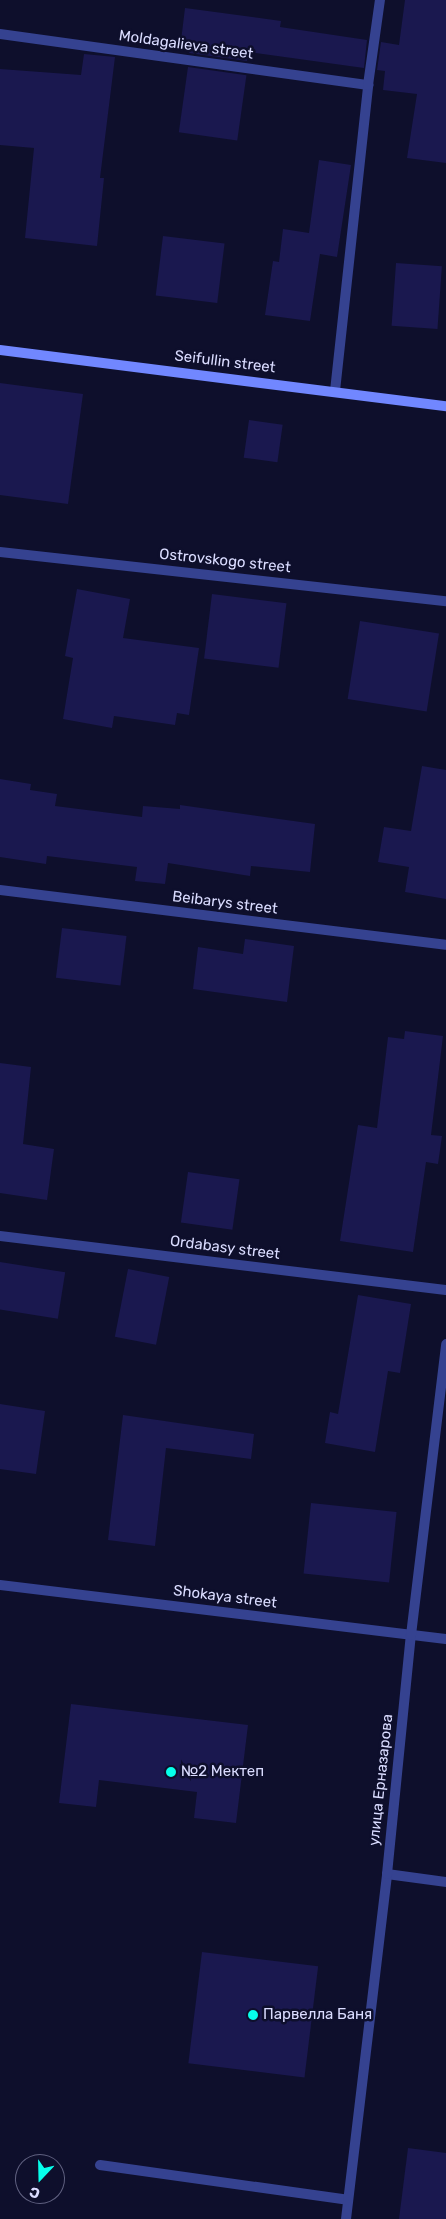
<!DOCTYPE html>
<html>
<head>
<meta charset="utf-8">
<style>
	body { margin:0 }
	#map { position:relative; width:446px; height:2219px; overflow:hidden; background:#0e0f2c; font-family:Rubik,sans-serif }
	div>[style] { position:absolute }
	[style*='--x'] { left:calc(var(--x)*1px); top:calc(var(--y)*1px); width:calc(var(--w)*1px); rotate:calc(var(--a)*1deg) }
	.building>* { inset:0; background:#1a184f; transform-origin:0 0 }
	.street>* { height:10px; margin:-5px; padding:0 5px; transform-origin:5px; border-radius:5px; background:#354290 }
	.secondary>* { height:10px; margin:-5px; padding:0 5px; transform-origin:5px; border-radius:5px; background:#7187ff }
	.dots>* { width:14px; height:14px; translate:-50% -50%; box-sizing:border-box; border:2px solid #0e0f2c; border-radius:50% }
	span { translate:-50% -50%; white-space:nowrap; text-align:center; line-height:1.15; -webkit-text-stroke:5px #0e0f2c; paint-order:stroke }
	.street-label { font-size:15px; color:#dadcff }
	.poi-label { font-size:15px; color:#dadcff }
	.left { translate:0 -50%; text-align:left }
	.north { position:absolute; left:15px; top:2154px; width:50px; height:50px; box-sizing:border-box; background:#0e0f2c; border:1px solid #606180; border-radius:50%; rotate:201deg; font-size:14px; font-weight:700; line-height:20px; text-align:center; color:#dadcff }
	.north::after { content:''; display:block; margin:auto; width:18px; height:22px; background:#06ffeb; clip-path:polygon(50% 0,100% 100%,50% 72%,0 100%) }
</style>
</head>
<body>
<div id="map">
	<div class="building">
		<div style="clip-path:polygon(405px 0,446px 0,446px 163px,407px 158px,417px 94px,383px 90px,385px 71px,377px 70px,381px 42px,399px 45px)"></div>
		<div style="clip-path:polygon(185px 8px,281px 21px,280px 27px,367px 40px,364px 68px,248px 52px,247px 61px,189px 53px,190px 43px,181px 41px)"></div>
		<div style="clip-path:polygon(84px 54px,115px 57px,100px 178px,104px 178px,97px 246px,25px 238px,34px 148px,0 145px,0 69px,81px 75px)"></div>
		<div style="left:188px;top:67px;width:59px;height:66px;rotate:8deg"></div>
		<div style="clip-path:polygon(319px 160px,351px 165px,337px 257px,320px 254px,310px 321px,265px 315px,273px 261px,279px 262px,283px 229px,309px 233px)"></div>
		<div style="left:163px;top:236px;width:62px;height:60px;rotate:7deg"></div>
		<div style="left:396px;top:263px;width:46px;height:63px;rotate:4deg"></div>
		<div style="clip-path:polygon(0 383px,83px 394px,68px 504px,0 495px)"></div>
		<div style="left:249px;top:420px;width:34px;height:38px;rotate:8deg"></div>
		<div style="clip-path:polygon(77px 589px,130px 599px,123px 638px,199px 648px,189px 715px,177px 713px,175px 725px,114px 716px,112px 728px,63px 719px,73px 658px,65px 656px)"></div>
		<div style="left:212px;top:594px;width:75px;height:65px;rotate:7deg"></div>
		<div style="left:360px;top:621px;width:80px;height:79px;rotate:9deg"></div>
		<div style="clip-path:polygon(422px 766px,446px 770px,446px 899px,405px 892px,409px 867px,378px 862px,384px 827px,411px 831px)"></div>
		<div style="clip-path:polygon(0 779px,31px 784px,30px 790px,57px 794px,55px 806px,142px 817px,143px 806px,180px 809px,180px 805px,315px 824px,310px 872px,251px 866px,250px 876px,168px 863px,165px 884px,135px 881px,137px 867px,47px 856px,46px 864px,0 857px)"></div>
		<div style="left:62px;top:928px;width:65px;height:50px;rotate:7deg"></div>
		<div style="clip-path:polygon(245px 939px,294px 946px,287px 1002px,193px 989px,198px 947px,243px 954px)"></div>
		<div style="clip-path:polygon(405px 1031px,443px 1036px,431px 1135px,442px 1136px,438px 1164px,426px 1162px,413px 1252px,340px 1241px,358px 1125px,377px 1128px,388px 1037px,404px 1039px)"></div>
		<div style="clip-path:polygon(0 1063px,31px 1067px,23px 1144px,54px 1149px,47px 1200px,0 1193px)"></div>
		<div style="left:188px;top:1172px;width:52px;height:51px;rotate:8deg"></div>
		<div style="left:0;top:1262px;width:66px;height:47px;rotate:9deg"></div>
		<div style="left:128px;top:1269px;width:42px;height:69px;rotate:11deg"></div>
		<div style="clip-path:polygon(358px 1295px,411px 1304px,400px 1373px,388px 1371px,375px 1452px,325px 1443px,330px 1412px,338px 1414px)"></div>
		<div style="clip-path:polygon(0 1404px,45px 1411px,36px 1474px,0 1469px)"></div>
		<div style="clip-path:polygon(123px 1415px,254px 1434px,251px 1459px,166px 1448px,155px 1546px,108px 1540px)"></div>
		<div style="left:311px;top:1503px;width:86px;height:71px;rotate:6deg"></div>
		<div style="clip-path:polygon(71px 1704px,248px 1725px,236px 1823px,194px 1818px,197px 1792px,99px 1780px,96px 1807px,59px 1803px)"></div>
		<div style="left:202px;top:1952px;width:117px;height:112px;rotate:7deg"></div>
		<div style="clip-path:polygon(408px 2148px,446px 2153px,446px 2219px,399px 2219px)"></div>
	</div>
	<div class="street">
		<div style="--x:0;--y:34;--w:372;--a:7.9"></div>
		<div style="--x:335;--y:391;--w:308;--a:-83.8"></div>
		<div style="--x:368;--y:85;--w:86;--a:-82"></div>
		<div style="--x:0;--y:552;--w:449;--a:6.3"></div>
		<div style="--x:0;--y:890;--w:449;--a:7"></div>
		<div style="--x:0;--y:1236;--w:449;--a:6.9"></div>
		<div style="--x:0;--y:1585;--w:449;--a:6.9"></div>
		<div style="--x:387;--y:1874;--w:60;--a:7.7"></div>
		<div style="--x:100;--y:2165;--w:250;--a:8"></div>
		<div style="--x:346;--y:2219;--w:347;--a:-83.2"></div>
		<div style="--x:387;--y:1874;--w:240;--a:-84.3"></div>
		<div style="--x:411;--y:1635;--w:293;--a:-83.1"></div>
	</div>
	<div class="secondary">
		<div style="--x:0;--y:350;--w:450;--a:7.2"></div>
	</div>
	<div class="dots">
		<div style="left:171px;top:1772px;background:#06ffeb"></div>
		<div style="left:253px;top:2015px;background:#06ffeb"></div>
	</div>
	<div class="street-label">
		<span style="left:186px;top:45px;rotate:8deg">Moldagalieva street</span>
		<span style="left:225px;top:362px;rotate:7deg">Seifullin street</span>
		<span style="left:225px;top:561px;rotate:6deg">Ostrovskogo street</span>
		<span style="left:225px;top:903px;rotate:7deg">Beibarys street</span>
		<span style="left:225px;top:1248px;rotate:7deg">Ordabasy street</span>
		<span style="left:225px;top:1597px;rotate:7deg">Shokaya street</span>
		<span style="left:381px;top:1780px;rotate:-84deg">улица Ерназарова</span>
	</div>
	<div class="poi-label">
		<span class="left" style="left:181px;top:1772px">№2 Мектеп</span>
		<span class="left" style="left:263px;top:2015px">Парвелла Баня</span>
	</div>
	<div class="north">С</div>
</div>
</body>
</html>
